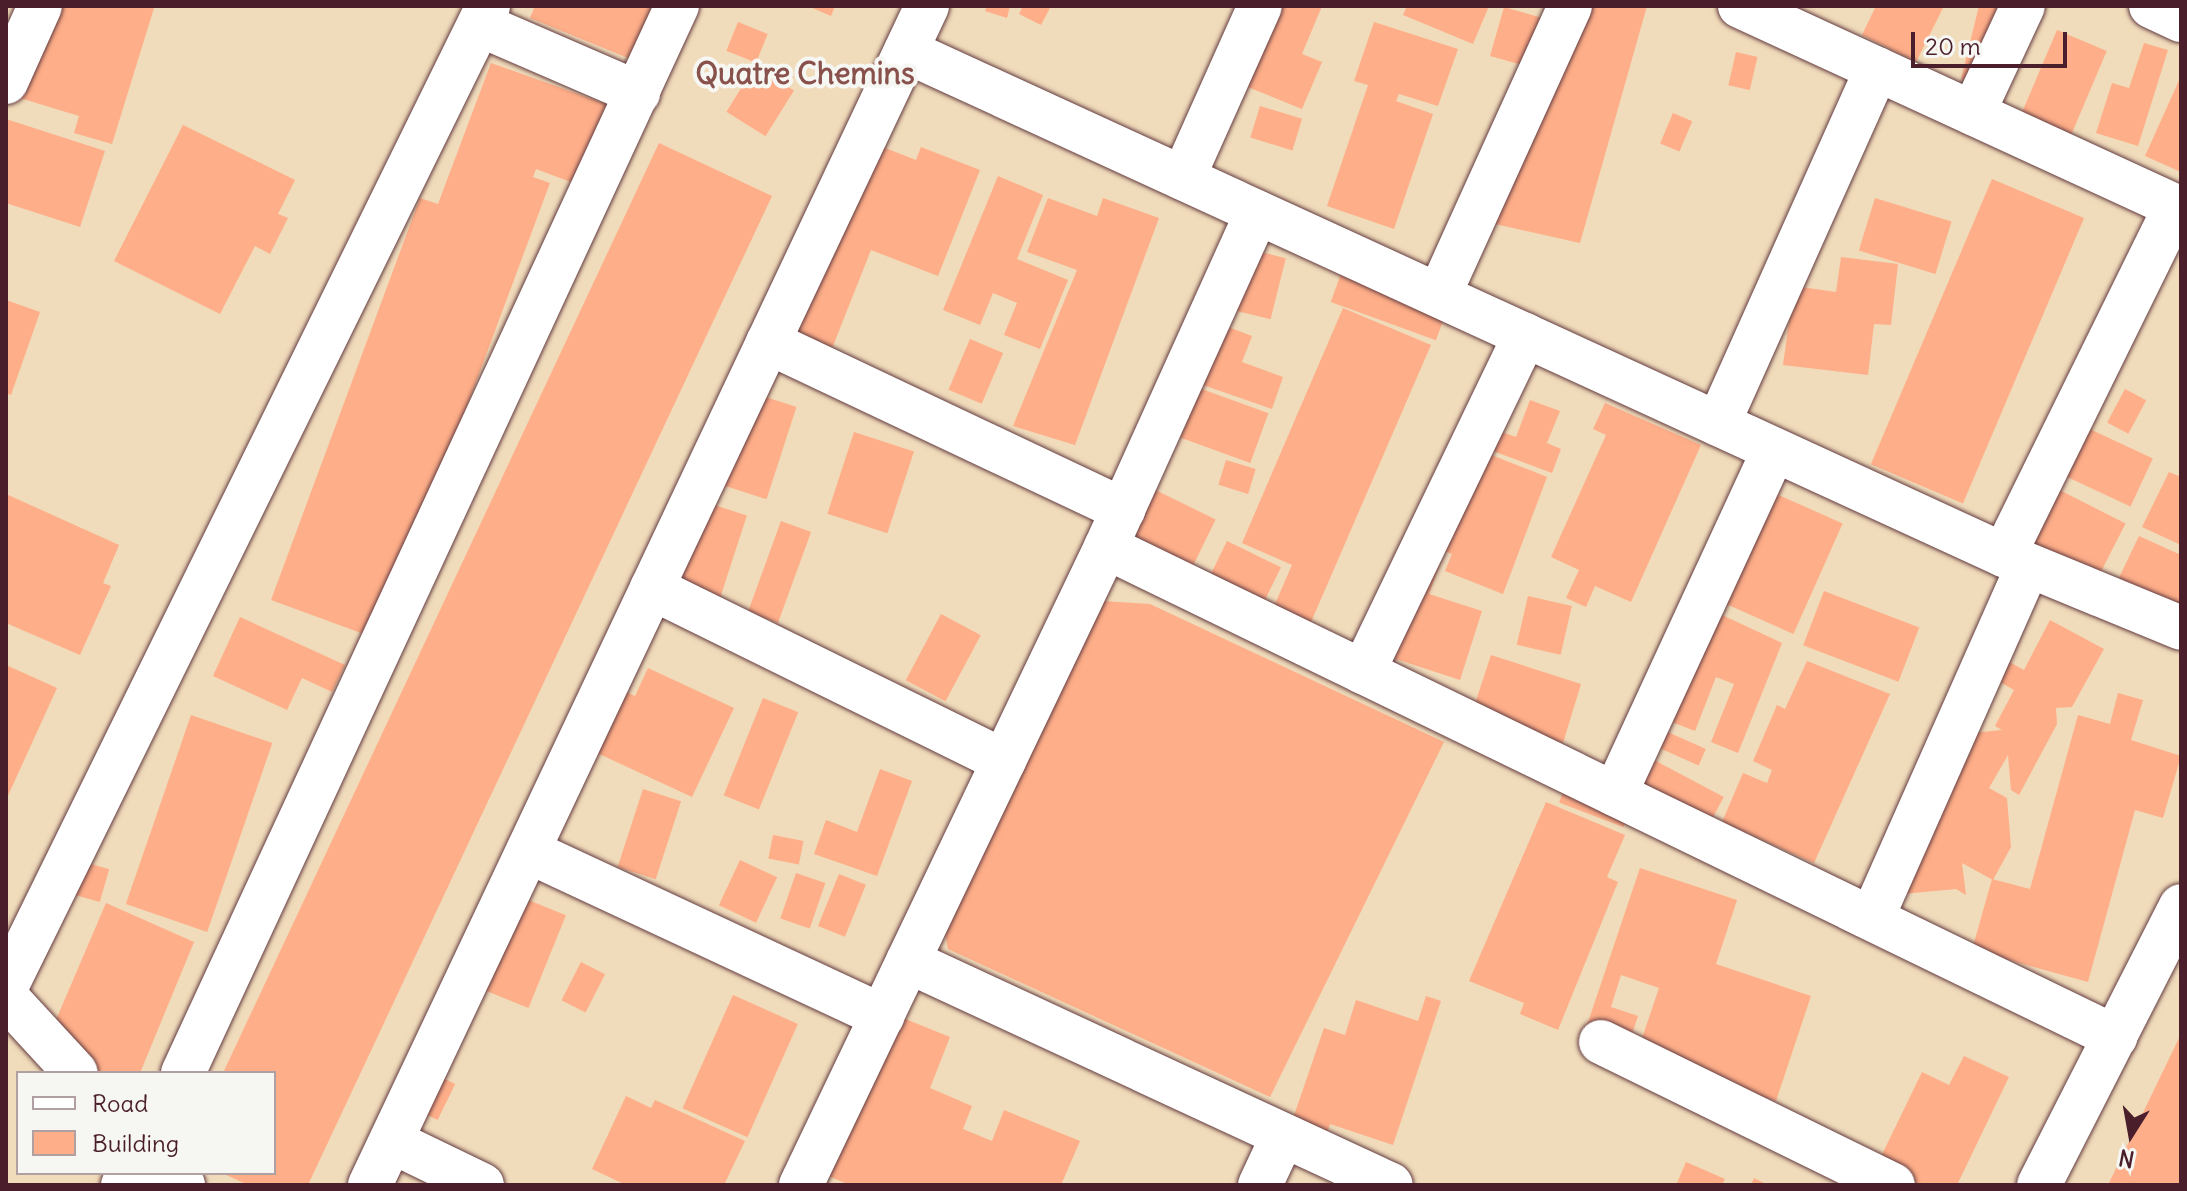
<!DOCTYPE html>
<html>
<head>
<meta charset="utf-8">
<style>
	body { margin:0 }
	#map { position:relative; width:2187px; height:1191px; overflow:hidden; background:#f0dbba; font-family:Delius,sans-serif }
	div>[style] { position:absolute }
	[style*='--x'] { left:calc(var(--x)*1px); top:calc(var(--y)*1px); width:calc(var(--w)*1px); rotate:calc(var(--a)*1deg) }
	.building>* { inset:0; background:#feae88; transform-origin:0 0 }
	.roads { filter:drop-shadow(0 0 2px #633b40) drop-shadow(0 0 2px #633b40) }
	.minor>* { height:44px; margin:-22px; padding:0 22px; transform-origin:22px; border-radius:22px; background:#fff }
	span { translate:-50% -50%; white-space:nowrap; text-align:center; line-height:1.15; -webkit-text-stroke:8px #f6f6f2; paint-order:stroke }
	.district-label { font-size:30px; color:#89514c; font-weight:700 }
	.frame { position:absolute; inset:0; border:8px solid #4a1f2b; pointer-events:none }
	.legend { position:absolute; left:16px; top:1071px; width:260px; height:104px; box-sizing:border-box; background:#f6f6f2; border:2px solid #b1a0a2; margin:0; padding:10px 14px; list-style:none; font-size:24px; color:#4a1f2b }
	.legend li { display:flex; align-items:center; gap:16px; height:40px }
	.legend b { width:40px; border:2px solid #b1a0a2 }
	.north { position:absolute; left:2091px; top:1095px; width:80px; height:80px; -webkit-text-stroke:6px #f6f6f2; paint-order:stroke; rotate:191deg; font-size:22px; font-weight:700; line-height:32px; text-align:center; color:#4a1f2b }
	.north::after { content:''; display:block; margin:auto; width:28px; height:36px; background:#4a1f2b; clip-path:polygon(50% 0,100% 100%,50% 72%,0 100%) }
	.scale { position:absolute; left:1911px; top:32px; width:156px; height:36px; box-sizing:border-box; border:4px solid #4a1f2b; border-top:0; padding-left:10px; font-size:24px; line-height:28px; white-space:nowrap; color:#4a1f2b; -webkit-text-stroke:6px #f6f6f2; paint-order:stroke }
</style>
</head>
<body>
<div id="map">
	<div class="building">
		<div style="clip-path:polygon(48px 6px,154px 8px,112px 144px,74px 133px,79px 116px,20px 98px)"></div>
		<div style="clip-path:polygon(535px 6px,655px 6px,633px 60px,530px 18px)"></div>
		<div style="clip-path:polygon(808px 6px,835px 6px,831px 16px)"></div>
		<div style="clip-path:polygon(987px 6px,1010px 6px,1007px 18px,985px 11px)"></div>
		<div style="clip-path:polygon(1023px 6px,1051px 6px,1041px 25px,1019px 14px)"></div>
		<div style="clip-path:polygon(1247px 6px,1322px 6px,1302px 54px,1322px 62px,1302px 109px,1223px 77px)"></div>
		<div style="clip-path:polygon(1407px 6px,1489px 6px,1473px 44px,1403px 15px)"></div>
		<div style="clip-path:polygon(1557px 6px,1647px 6px,1580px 243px,1464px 217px,1537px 69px,1490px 56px,1504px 7px,1553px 21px)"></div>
		<div style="clip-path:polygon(1876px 6px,1944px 6px,1916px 62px,1862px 35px)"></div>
		<div style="clip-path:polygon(1979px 6px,2023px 6px,2004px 88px,1961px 79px)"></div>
		<div style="left:738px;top:22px;width:32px;height:31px;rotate:22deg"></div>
		<div style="clip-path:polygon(1374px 22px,1458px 49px,1438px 106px,1399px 94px,1396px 101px,1433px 114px,1394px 229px,1327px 206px,1368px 85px,1354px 81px)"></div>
		<div style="left:2057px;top:30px;width:54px;height:108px;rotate:23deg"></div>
		<div style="clip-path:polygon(2144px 43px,2168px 50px,2138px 146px,2096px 133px,2112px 83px,2129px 88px)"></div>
		<div style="left:1736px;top:52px;width:22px;height:34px;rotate:13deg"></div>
		<div style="clip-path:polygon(491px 63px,606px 104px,576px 184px,536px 169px,533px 177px,550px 183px,380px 640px,271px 600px,420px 198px,438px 204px)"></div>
		<div style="left:755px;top:66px;width:46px;height:54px;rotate:32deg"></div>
		<div style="clip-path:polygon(2181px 76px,2181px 172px,2145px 156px)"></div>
		<div style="left:1260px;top:106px;width:44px;height:33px;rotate:17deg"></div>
		<div style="left:1673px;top:113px;width:21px;height:33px;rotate:23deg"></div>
		<div style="clip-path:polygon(6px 119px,105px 151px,80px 227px,6px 203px)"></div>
		<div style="clip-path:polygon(183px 125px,295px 180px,278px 214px,288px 218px,270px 254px,255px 246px,220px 314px,114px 261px)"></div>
		<div style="clip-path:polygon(659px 143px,772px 196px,308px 1185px,248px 1185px,222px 1173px,274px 1173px,274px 1073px,223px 1073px)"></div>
		<div style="clip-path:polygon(875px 144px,916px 160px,921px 147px,980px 170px,938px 276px,871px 250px,829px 356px,777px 336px)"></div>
		<div style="clip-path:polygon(998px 176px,1043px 195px,1017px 259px,1068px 280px,1040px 349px,1004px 335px,1017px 303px,993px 293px,980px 325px,943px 310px)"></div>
		<div style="left:1992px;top:179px;width:100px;height:310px;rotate:23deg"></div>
		<div style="clip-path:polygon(1048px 198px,1097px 216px,1103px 198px,1159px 218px,1075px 445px,1013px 426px,1077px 270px,1027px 252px)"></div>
		<div style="left:1875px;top:198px;width:80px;height:55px;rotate:17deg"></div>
		<div style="left:1245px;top:248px;width:42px;height:63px;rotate:14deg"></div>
		<div style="clip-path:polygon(1841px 257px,1898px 264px,1891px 325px,1874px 324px,1868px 375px,1783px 365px,1794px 286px,1836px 292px)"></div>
		<div style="left:1342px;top:271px;width:112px;height:33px;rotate:20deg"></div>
		<div style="clip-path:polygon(6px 300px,40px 312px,11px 395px,6px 393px)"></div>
		<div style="clip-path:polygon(1343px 308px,1431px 345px,1308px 629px,1271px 613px,1292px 565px,1242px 543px)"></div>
		<div style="clip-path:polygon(1202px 317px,1252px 336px,1242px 362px,1283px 377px,1272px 409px,1180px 377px)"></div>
		<div style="left:970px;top:339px;width:36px;height:55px;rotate:23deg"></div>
		<div style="left:1166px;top:376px;width:109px;height:53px;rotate:20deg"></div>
		<div style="left:2125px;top:389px;width:24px;height:38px;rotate:28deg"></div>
		<div style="left:747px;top:391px;width:52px;height:97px;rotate:18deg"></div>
		<div style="clip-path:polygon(1530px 400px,1560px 411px,1547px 443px,1561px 449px,1552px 473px,1463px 440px,1470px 421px,1516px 437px)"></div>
		<div style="clip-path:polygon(1605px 403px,1701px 445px,1631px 602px,1595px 586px,1586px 607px,1566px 598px,1579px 570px,1551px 557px,1606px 435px,1593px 429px)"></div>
		<div style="left:2064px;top:417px;width:98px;height:53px;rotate:25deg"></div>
		<div style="left:854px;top:432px;width:63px;height:86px;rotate:18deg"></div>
		<div style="clip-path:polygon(1459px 442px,1547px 477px,1503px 594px,1445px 571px,1452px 554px,1420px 541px)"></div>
		<div style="left:1226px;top:460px;width:31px;height:26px;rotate:17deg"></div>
		<div style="clip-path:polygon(2169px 472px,2181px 477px,2181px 545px,2142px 527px)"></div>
		<div style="left:2040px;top:480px;width:96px;height:64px;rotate:27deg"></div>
		<div style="left:1141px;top:483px;width:83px;height:51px;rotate:26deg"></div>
		<div style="left:1754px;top:484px;width:97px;height:121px;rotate:24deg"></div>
		<div style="clip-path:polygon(6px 494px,119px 545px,103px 583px,111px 586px,80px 655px,6px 623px)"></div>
		<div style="left:705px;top:502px;width:44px;height:89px;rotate:18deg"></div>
		<div style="left:781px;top:521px;width:32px;height:97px;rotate:20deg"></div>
		<div style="clip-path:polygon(2139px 536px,2181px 555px,2181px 612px,2117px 582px)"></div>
		<div style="left:1227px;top:541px;width:60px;height:64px;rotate:26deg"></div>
		<div style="clip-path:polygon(1423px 559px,1440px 564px,1429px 594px,1482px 611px,1460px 680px,1362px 648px)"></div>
		<div style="left:1824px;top:591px;width:102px;height:58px;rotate:21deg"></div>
		<div style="left:1528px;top:596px;width:45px;height:50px;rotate:13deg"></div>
		<div style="clip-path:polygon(1102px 601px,1150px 604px,1444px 742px,1270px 1097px,948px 949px,943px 924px)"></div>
		<div style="clip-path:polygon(1692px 601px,1782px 643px,1738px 753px,1711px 742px,1734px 684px,1716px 677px,1695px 731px,1659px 717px)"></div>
		<div style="left:941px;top:614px;width:45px;height:75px;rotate:28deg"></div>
		<div style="clip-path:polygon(240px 617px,345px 665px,332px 692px,302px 678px,287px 710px,213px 676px)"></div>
		<div style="clip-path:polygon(2050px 620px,2104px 649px,2072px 707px,2056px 708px,2057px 724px,2019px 795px,2011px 790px,2008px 755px,1989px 788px,2007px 798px,2011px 847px,1993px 880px,1962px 863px,1966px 895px,1956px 889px,1902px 894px,1950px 735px,2002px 730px,1995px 726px,2014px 690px,2000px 682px,1998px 656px,2024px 670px)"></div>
		<div style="clip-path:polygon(1491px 655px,1581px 684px,1563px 743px,1517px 729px,1468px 725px)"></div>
		<div style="clip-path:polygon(1807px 661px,1890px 694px,1814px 863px,1722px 822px,1743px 773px,1767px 783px,1772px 770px,1753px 761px,1777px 705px,1785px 709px)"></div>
		<div style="clip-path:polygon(6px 665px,57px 688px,6px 800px)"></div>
		<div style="clip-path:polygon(648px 668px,734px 708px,692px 797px,569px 740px,598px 679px,635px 696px)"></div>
		<div style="clip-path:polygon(2118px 693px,2143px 700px,2131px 740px,2181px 756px,2163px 818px,2135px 810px,2088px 982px,1972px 950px,1992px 879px,2030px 889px,2078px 715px,2110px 724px)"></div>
		<div style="left:763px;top:698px;width:38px;height:105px;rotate:22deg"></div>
		<div style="left:191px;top:715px;width:86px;height:200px;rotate:19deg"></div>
		<div style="left:1652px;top:725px;width:59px;height:18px;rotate:24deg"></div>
		<div style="left:1639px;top:752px;width:96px;height:49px;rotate:28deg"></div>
		<div style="clip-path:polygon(880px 769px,912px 781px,877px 876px,814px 854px,826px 820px,857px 832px)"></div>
		<div style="left:1567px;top:782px;width:69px;height:22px;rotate:21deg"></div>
		<div style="left:643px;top:789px;width:40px;height:82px;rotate:18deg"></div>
		<div style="clip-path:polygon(1546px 802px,1625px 835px,1607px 877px,1618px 882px,1558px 1030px,1520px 1014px,1524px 1003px,1469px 981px)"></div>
		<div style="left:773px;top:835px;width:31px;height:24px;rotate:11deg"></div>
		<div style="left:63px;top:856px;width:48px;height:34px;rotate:16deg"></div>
		<div style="left:740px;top:860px;width:41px;height:50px;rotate:25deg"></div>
		<div style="clip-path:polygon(1640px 868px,1737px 900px,1716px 964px,1811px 996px,1776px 1101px,1636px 1056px,1659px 988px,1621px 975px,1611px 1007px,1638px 1016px,1626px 1052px,1583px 1037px)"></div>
		<div style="left:796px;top:873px;width:31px;height:48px;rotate:19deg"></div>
		<div style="left:839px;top:874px;width:29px;height:56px;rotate:22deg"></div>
		<div style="left:501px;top:889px;width:70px;height:100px;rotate:22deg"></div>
		<div style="clip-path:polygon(106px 903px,194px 942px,140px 1073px,104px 1073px,44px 1048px)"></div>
		<div style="left:581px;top:962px;width:27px;height:43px;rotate:27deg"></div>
		<div style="left:733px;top:995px;width:71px;height:124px;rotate:24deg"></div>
		<div style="clip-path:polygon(1426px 996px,1441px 1001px,1393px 1145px,1330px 1124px,1323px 1145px,1288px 1133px,1324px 1028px,1345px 1035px,1356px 1000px,1418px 1021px)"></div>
		<div style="clip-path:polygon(888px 1012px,950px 1037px,930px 1088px,972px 1106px,963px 1129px,992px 1141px,1004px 1110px,1080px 1141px,1061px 1185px,850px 1185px,821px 1173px)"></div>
		<div style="clip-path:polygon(2181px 1034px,2181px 1185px,2108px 1185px)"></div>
		<div style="clip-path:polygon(1964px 1056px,2009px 1077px,1957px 1185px,1913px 1185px,1876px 1167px,1922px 1072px,1949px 1085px)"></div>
		<div style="left:412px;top:1063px;width:48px;height:40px;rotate:26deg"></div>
		<div style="clip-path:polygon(626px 1096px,651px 1108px,655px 1100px,745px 1141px,724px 1185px,626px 1185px,592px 1169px)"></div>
		<div style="clip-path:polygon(1686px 1162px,1725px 1179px,1722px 1185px,1677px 1183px)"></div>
		<div style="clip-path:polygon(1754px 1178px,1768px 1185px,1751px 1185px)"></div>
	</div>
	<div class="roads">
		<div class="minor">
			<div style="--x:1740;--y:6;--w:485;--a:24.7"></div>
			<div style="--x:2151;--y:6;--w:33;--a:25"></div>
			<div style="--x:483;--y:26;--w:169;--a:23.4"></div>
			<div style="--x:906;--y:51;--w:1208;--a:24.66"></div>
			<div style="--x:2004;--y:555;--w:191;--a:22.4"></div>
			<div style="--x:6;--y:82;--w:83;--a:-65.9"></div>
			<div style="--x:1973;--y:113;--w:118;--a:-65"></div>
			<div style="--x:1183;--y:178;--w:188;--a:-65.9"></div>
			<div style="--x:1439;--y:295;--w:317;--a:-65.6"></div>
			<div style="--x:768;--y:342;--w:393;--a:25.3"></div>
			<div style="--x:1718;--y:424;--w:389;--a:-65.9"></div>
			<div style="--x:1106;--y:547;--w:1122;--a:25.9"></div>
			<div style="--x:2004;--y:555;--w:388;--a:-63.8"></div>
			<div style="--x:652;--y:588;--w:392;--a:26.2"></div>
			<div style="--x:1363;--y:672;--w:374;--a:-64.3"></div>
			<div style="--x:1615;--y:794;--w:379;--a:-65.2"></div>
			<div style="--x:528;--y:851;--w:391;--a:25"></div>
			<div style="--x:1872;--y:918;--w:385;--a:-66.1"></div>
			<div style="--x:908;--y:961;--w:532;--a:24.88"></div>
			<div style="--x:6;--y:987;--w:1093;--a:-63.83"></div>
			<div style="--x:6;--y:997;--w:103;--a:47.4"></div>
			<div style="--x:1601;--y:1042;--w:325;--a:26.1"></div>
			<div style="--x:183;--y:1073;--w:1176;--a:-65.16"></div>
			<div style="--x:391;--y:1141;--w:101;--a:25.8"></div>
			<div style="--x:171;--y:1173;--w:17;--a:45"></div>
			<div style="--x:123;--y:1185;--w:15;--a:-53"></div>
			<div style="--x:370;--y:1185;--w:1304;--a:-64.71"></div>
			<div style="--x:801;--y:1185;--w:707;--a:-64.45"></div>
			<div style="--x:1106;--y:547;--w:367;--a:-65.7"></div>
			<div style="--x:1260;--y:1185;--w:54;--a:-64.9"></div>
			<div style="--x:2039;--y:1185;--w:313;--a:-63"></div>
		</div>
	</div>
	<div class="district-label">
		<span style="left:805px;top:73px">Quatre Chemins</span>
	</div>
	<div class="frame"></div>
	<ul class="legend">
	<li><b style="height:10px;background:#fff"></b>Road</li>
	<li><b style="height:22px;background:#feae88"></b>Building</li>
	</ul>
	<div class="north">N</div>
	<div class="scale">20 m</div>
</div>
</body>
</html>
